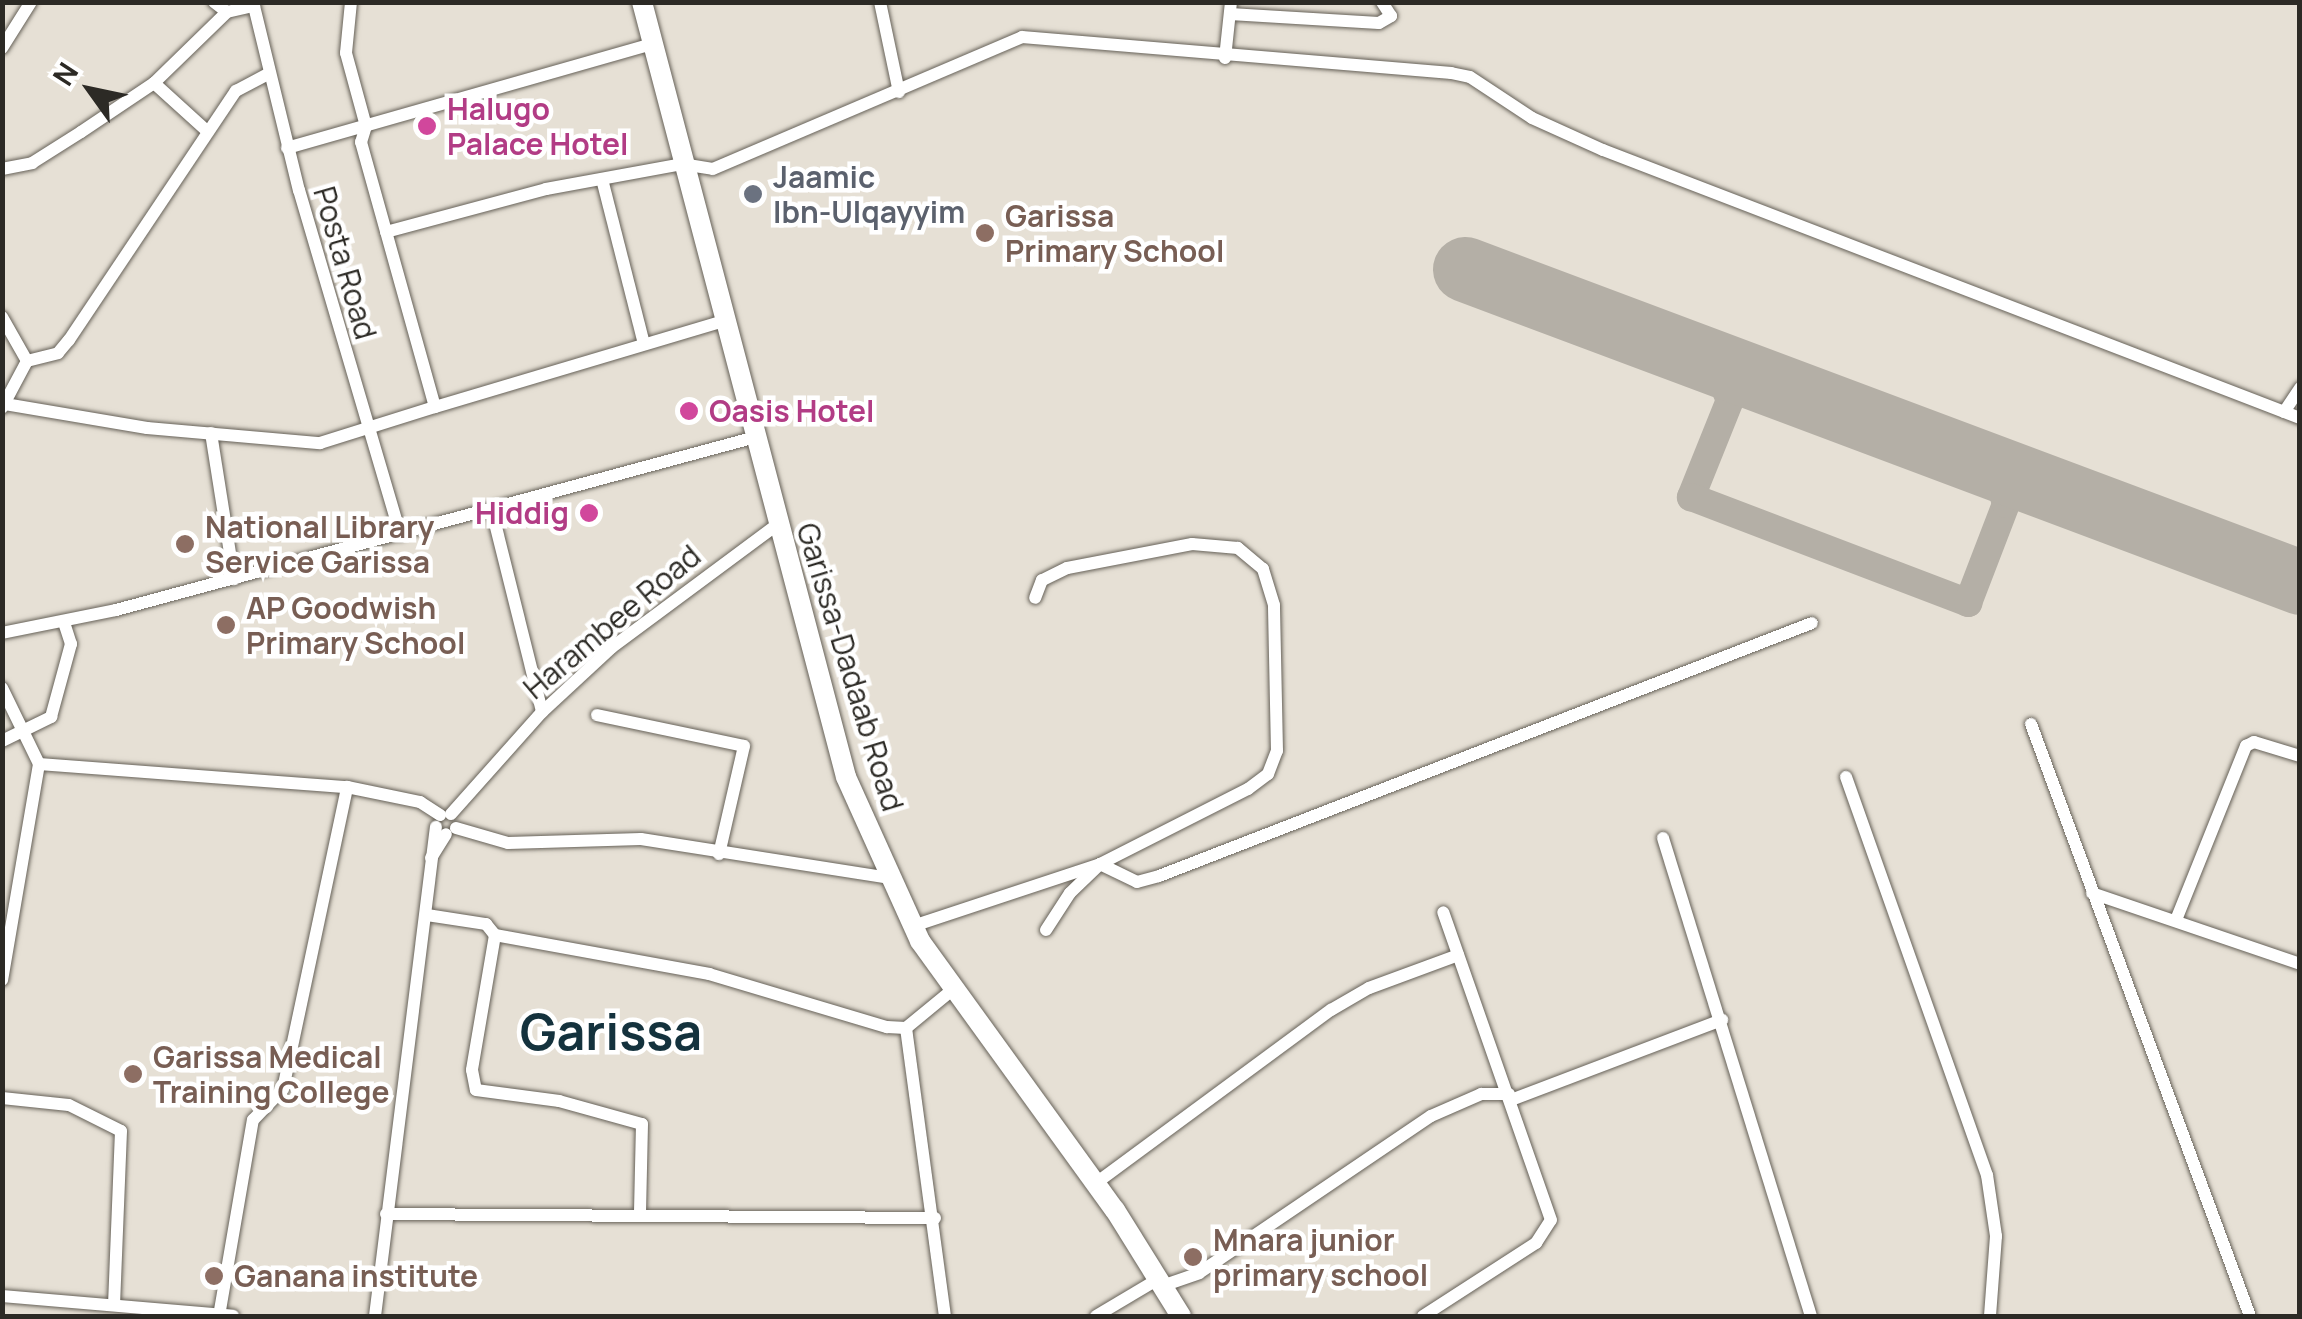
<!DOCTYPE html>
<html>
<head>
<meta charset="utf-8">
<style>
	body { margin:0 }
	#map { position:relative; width:2302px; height:1319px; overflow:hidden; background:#e6e0d5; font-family:Manrope,sans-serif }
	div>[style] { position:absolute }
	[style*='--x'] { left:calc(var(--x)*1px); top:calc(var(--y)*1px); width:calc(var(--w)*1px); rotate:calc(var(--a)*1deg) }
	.taxiway>* { height:28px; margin:-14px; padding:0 14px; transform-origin:14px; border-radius:14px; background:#b4afa6 }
	.runway>* { height:65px; margin:-32.5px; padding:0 32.5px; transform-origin:32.5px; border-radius:32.5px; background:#b4afa6 }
	.roads { filter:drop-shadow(0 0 2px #666158) drop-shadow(0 0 2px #666158) }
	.minor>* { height:12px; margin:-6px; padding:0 6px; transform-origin:6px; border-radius:6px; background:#fff }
	.highway>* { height:20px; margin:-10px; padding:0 10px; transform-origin:10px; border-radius:10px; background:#fff }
	.dots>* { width:28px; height:28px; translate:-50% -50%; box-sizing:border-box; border:5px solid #fff; border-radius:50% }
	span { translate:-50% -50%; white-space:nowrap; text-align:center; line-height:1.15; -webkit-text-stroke:9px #fff; paint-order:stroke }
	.hotel-label { font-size:30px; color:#b23c85; font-weight:700 }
	.left { translate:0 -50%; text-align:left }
	.right { translate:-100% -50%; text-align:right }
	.worship-label { font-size:30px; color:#5b616d; font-weight:700 }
	.education-label { font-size:30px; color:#785e54; font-weight:700 }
	.street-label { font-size:30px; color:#2c2a25 }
	.town-label { font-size:50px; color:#14323d; font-weight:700 }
	.frame { position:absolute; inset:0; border:5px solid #2c2a25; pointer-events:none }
	.north { position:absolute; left:40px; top:40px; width:100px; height:100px; -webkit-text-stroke:8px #fff; paint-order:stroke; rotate:303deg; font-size:28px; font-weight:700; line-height:40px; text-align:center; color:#2c2a25 }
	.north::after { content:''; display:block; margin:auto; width:35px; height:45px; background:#2c2a25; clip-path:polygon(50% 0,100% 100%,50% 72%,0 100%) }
</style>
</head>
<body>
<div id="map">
	<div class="taxiway">
		<div style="--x:1721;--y:379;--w:23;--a:67"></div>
		<div style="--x:1730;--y:400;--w:105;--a:111.9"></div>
		<div style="--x:1691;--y:497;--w:297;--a:20.9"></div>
		<div style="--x:1968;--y:603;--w:106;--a:-69"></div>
		<div style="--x:2006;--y:504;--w:22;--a:-106"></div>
	</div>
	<div class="runway">
		<div style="--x:1465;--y:269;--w:892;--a:20.55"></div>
	</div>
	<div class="roads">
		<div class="minor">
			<div style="--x:214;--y:2;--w:16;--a:38"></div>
			<div style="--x:253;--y:2;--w:194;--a:76.3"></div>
			<div style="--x:299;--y:190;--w:359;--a:73.6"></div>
			<div style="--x:351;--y:2;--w:51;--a:95.6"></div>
			<div style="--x:346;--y:53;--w:76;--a:74.7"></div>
			<div style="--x:366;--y:126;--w:17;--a:107"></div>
			<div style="--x:361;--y:142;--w:275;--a:74.4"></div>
			<div style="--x:435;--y:407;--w:304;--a:-16.6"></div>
			<div style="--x:880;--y:2;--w:92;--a:78.1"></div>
			<div style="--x:1230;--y:14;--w:149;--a:3.5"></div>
			<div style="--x:1379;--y:23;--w:14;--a:-30"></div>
			<div style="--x:1391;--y:16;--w:17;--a:-123"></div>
			<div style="--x:2;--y:48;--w:54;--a:-57.8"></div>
			<div style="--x:1225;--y:58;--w:56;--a:-83.9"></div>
			<div style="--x:154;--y:83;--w:72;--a:42.2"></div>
			<div style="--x:287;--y:148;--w:380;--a:-15.9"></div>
			<div style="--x:2;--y:169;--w:31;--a:-11"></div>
			<div style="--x:32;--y:163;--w:58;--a:-32.3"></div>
			<div style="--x:81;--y:132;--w:88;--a:-33.9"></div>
			<div style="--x:154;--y:83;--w:102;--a:-44.2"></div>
			<div style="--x:227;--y:12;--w:28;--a:-13"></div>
			<div style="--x:603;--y:183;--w:166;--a:75.7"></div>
			<div style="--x:386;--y:232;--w:166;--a:-15"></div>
			<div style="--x:546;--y:189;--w:138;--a:-10.4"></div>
			<div style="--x:682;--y:164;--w:31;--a:9"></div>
			<div style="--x:713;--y:169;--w:336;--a:-23.1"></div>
			<div style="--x:1022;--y:37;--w:431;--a:4.8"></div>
			<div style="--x:1451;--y:73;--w:19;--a:12"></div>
			<div style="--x:1470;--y:77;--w:74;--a:33.5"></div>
			<div style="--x:1532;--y:118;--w:78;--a:24.3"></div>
			<div style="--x:1603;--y:150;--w:747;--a:21.03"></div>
			<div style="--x:2;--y:317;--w:51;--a:60.4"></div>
			<div style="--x:27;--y:361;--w:53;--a:118"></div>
			<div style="--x:27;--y:361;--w:32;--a:-14"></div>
			<div style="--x:58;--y:353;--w:17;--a:-50"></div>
			<div style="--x:69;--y:340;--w:300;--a:-56.2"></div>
			<div style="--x:236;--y:91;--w:38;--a:-28"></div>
			<div style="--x:5;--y:404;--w:144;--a:9.6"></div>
			<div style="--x:147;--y:428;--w:174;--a:5"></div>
			<div style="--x:320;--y:443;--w:121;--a:-17.4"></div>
			<div style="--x:2284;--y:412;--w:29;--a:-56"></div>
			<div style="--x:211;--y:433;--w:148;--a:81"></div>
			<div style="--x:492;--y:511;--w:207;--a:76"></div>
			<div style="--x:2;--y:633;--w:116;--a:-11.4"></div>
			<div style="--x:116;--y:610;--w:663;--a:-15.13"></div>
			<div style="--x:2;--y:688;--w:85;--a:64"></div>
			<div style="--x:39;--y:764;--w:219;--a:99.7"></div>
			<div style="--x:597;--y:715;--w:150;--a:11.9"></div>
			<div style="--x:744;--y:746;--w:111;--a:103"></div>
			<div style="--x:2031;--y:724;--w:631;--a:69.7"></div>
			<div style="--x:2;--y:741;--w:55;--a:-26.1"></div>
			<div style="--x:51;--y:717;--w:76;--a:-74.7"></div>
			<div style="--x:71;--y:644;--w:23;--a:-108"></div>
			<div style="--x:39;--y:764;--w:309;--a:4.3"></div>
			<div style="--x:347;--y:787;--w:75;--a:11.6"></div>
			<div style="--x:420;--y:802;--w:24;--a:33"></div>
			<div style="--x:1846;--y:777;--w:422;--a:70.5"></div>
			<div style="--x:1987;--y:1175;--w:62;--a:81.6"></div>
			<div style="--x:1996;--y:1236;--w:80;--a:94.3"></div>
			<div style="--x:451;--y:814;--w:137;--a:-48.3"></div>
			<div style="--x:542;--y:712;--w:94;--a:-42.8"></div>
			<div style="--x:611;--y:648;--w:204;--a:-36.6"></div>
			<div style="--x:456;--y:828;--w:54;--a:16.1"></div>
			<div style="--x:508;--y:843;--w:133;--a:-1.7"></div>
			<div style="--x:641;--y:839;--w:251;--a:8.9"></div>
			<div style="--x:1663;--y:838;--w:500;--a:72.8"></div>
			<div style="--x:431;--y:858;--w:28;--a:-58"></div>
			<div style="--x:2092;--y:893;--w:220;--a:18.8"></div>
			<div style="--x:427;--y:915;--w:60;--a:8.7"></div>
			<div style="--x:486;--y:924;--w:14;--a:51"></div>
			<div style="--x:495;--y:935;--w:218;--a:10.3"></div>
			<div style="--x:709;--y:974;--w:186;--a:16.6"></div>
			<div style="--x:887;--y:1027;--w:19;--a:3"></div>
			<div style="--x:906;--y:1028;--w:58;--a:-39.4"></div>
			<div style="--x:2176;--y:920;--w:188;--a:-68.1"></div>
			<div style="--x:2246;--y:746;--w:9;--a:-27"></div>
			<div style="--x:2254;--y:742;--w:48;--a:16.9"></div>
			<div style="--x:913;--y:926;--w:197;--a:-18.3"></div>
			<div style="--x:1100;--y:864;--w:166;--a:-26.9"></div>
			<div style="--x:1248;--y:789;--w:25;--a:-37"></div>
			<div style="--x:1268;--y:774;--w:25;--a:-69"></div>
			<div style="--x:1277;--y:751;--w:146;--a:-91.2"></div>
			<div style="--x:1274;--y:605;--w:38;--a:-107"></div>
			<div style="--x:1263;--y:569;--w:33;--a:-140"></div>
			<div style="--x:1238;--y:548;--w:46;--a:-175"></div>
			<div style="--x:1192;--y:544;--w:127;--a:169.1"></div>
			<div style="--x:1067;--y:568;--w:28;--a:154"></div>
			<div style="--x:1042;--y:580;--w:19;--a:111"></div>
			<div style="--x:1046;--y:930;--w:44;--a:-57"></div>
			<div style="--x:1070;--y:893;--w:42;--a:-44"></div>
			<div style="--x:1100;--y:864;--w:41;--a:25.9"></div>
			<div style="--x:1137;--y:882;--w:23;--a:-15"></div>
			<div style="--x:1159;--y:876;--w:700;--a:-21.18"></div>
			<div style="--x:495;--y:935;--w:137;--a:99.7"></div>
			<div style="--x:472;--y:1070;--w:20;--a:79"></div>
			<div style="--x:476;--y:1090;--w:84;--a:7.5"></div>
			<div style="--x:559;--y:1101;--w:86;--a:15.5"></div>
			<div style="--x:642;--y:1124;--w:91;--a:91.3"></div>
			<div style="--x:906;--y:1028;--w:291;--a:82.3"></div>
			<div style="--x:2;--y:1098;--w:67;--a:6"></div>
			<div style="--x:69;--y:1105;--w:58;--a:26.6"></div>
			<div style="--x:121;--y:1131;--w:172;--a:92.3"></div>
			<div style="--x:1511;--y:1100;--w:226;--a:-20.8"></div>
			<div style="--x:1096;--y:1183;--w:292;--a:-36.4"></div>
			<div style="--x:1331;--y:1010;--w:44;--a:-30.1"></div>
			<div style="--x:1369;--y:988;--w:95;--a:-20.3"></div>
			<div style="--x:386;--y:1214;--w:549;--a:0.42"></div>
			<div style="--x:1165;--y:1285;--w:36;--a:-19"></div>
			<div style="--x:1199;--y:1273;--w:280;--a:-34.1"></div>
			<div style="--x:1431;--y:1116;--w:55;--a:-23.7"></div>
			<div style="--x:1481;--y:1094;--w:28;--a:0"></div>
			<div style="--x:2;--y:1296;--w:232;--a:4.9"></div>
			<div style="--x:219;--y:1316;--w:199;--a:-80.2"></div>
			<div style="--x:253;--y:1120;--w:43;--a:-45.9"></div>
			<div style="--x:283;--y:1089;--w:309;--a:-78"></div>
			<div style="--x:375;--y:1316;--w:493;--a:-82.9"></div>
			<div style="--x:1096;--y:1316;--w:74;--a:-30.7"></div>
			<div style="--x:1423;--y:1316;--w:135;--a:-32.9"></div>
			<div style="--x:1536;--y:1243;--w:27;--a:-57"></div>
			<div style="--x:1551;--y:1220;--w:326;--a:-109.3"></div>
		</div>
		<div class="highway">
			<div style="--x:642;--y:2;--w:801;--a:75.25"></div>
			<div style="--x:846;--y:777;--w:180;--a:65.7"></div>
			<div style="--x:920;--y:941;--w:332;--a:54.1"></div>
			<div style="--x:1115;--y:1210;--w:125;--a:58.1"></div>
		</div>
	</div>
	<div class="dots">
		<div style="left:427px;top:126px;background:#d1479c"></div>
		<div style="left:753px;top:194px;background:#6b7280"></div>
		<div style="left:985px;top:233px;background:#8d6e63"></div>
		<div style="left:689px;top:411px;background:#d1479c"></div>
		<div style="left:589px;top:513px;background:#d1479c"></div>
		<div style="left:185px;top:544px;background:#8d6e63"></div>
		<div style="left:226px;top:625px;background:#8d6e63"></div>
		<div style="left:133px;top:1074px;background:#8d6e63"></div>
		<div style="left:1193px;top:1257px;background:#8d6e63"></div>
		<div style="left:214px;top:1276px;background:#8d6e63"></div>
	</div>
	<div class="hotel-label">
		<span class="left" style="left:447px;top:126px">Halugo<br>Palace Hotel</span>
		<span class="left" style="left:709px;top:411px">Oasis Hotel</span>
		<span class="right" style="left:569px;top:513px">Hiddig</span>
	</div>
	<div class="worship-label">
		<span class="left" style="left:773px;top:194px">Jaamic<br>Ibn-Ulqayyim</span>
	</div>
	<div class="education-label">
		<span class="left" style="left:1005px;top:233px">Garissa<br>Primary School</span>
		<span class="left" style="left:205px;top:544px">National Library<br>Service Garissa</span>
		<span class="left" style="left:246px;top:625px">AP Goodwish<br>Primary School</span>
		<span class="left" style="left:153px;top:1074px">Garissa Medical<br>Training College</span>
		<span class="left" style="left:1213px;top:1257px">Mnara junior<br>primary school</span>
		<span class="left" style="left:234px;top:1276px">Ganana institute</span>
	</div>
	<div class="street-label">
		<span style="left:345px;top:263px;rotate:74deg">Posta Road</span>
		<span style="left:612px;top:622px;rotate:-40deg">Harambee Road</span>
		<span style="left:850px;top:667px;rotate:73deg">Garissa-Dadaab Road</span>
	</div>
	<div class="town-label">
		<span style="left:611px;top:1032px">Garissa</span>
	</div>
	<div class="frame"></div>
	<div class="north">N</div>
</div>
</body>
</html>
